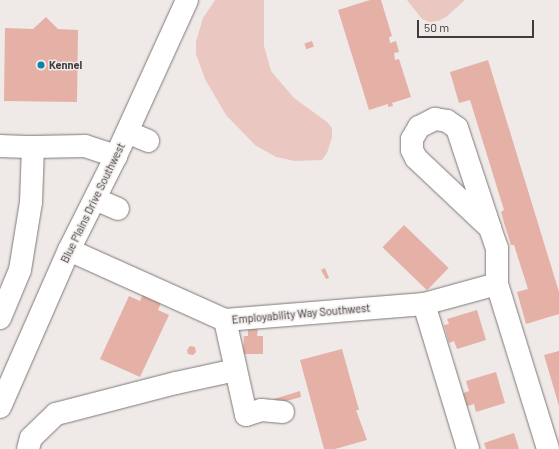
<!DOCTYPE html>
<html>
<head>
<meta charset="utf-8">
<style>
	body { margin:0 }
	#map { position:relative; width:559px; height:449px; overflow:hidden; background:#efe9e8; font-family:Barlow,sans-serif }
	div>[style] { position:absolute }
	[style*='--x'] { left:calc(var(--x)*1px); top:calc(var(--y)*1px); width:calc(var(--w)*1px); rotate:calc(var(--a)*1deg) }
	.green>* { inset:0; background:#eac7c0 }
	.building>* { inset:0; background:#e5b0a5; transform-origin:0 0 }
	.roads { filter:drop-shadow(0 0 1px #7e7977) drop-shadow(0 0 1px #7e7977) }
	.minor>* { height:22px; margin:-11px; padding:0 11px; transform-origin:11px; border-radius:11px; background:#fff }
	.dots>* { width:11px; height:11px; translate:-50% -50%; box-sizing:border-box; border:2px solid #efe9e8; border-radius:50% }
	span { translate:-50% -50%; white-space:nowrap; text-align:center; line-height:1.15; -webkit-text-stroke:3px #efe9e8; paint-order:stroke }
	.poi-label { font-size:11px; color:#3f3c3c; font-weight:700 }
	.left { translate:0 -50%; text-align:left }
	.street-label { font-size:11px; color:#3f3c3c }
	.scale { position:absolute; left:417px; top:20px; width:117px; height:18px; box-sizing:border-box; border:2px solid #3f3c3c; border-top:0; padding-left:5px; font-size:12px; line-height:14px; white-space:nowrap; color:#3f3c3c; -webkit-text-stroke:3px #efe9e8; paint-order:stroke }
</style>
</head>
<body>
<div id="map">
	<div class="green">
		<div style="clip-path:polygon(215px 0,264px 0,264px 46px,271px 71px,294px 98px,327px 122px,332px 128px,332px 137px,327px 153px,322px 160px,295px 161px,276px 157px,255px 145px,226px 115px,205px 79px,196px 54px,196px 42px,203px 18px)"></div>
		<div style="clip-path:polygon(407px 0,465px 0,446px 17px,438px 21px,430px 22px,422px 19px)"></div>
	</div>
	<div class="building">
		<div style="clip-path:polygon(370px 0,381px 0,392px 36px,389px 37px,390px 43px,396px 41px,399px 52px,394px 53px,395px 60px,399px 59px,411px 97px,392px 103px,393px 106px,388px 107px,388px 104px,369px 110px,338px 10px)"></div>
		<div style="clip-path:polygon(46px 17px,58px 29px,78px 30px,77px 102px,4px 101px,5px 28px,33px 29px)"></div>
		<div style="left:312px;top:41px;width:6px;height:8px;rotate:72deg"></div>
		<div style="clip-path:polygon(488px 60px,559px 292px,559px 314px,526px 324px,517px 292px,528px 289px,514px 245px,511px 245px,505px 226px,501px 212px,504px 210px,470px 100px,459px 103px,450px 72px)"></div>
		<div style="left:404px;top:225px;width:62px;height:31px;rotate:44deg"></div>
		<div style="clip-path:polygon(325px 268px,329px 278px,326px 279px,321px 270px)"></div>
		<div style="clip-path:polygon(143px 294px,161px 303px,158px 310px,169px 315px,140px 377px,100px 359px,129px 296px,140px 301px)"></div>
		<div style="clip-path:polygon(477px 310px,486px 340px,457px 349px,454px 341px,449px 343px,444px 325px,449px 324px,447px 319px)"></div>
		<div style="clip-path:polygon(248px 327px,258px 327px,257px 336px,263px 336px,263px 354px,243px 354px,244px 336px,248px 336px)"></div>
		<div style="clip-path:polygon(190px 346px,195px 347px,196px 352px,193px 355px,188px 354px,187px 350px)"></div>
		<div style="clip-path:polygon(342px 349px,359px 410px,356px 410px,367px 440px,335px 449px,324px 449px,300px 360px)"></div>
		<div style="clip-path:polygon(559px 351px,559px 406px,544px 355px)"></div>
		<div style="clip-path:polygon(496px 372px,505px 403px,476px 412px,474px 404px,467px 406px,463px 393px,469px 391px,466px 381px)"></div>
		<div style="clip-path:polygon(300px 391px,301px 397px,275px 404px,274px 399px)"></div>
		<div style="clip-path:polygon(514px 433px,519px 449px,486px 449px,484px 443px)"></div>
	</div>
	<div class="roads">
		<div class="minor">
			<div style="--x:127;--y:132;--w:23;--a:23"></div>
			<div style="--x:0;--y:146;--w:33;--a:2"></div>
			<div style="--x:95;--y:199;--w:25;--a:23"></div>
			<div style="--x:490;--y:228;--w:102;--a:-136.6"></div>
			<div style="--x:416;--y:158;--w:9;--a:-117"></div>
			<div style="--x:412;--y:150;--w:11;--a:-90"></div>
			<div style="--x:412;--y:139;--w:14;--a:-60"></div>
			<div style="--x:419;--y:127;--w:18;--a:-27"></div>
			<div style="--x:435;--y:119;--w:12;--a:9"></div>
			<div style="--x:447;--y:121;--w:12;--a:35"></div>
			<div style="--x:457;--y:128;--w:105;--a:71.7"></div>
			<div style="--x:490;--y:228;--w:21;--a:71"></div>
			<div style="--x:497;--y:248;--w:36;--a:90"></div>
			<div style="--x:497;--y:284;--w:173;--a:72.8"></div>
			<div style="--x:69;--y:250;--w:171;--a:24.2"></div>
			<div style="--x:225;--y:320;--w:200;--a:-4.6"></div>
			<div style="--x:424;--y:304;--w:76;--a:-15.3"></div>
			<div style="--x:424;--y:304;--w:152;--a:73.1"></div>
			<div style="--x:0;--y:318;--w:52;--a:-67.4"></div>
			<div style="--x:20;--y:270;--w:69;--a:-80.8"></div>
			<div style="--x:31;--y:202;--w:55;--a:-87.9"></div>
			<div style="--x:33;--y:147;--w:52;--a:-1.1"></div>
			<div style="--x:85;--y:146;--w:33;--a:18"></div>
			<div style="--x:225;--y:320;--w:97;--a:77.5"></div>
			<div style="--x:246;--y:415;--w:16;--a:-18"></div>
			<div style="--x:261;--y:410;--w:22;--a:5"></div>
			<div style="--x:0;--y:407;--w:171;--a:-66.3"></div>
			<div style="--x:69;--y:250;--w:105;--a:-63.4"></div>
			<div style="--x:116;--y:156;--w:171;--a:-65.5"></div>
			<div style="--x:28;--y:449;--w:11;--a:-75"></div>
			<div style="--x:31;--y:438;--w:35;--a:-44"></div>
			<div style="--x:56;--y:414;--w:124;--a:-14.5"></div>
			<div style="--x:176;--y:383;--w:61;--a:-12.2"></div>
		</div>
	</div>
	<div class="dots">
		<div style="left:41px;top:65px;background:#0c83a9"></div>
	</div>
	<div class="poi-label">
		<span class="left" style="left:49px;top:65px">Kennel</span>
	</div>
	<div class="street-label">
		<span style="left:93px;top:203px;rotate:-64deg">Blue Plains Drive Southwest</span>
		<span style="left:301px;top:314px;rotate:-5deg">Employability Way Southwest</span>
	</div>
	<div class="scale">50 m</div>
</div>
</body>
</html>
